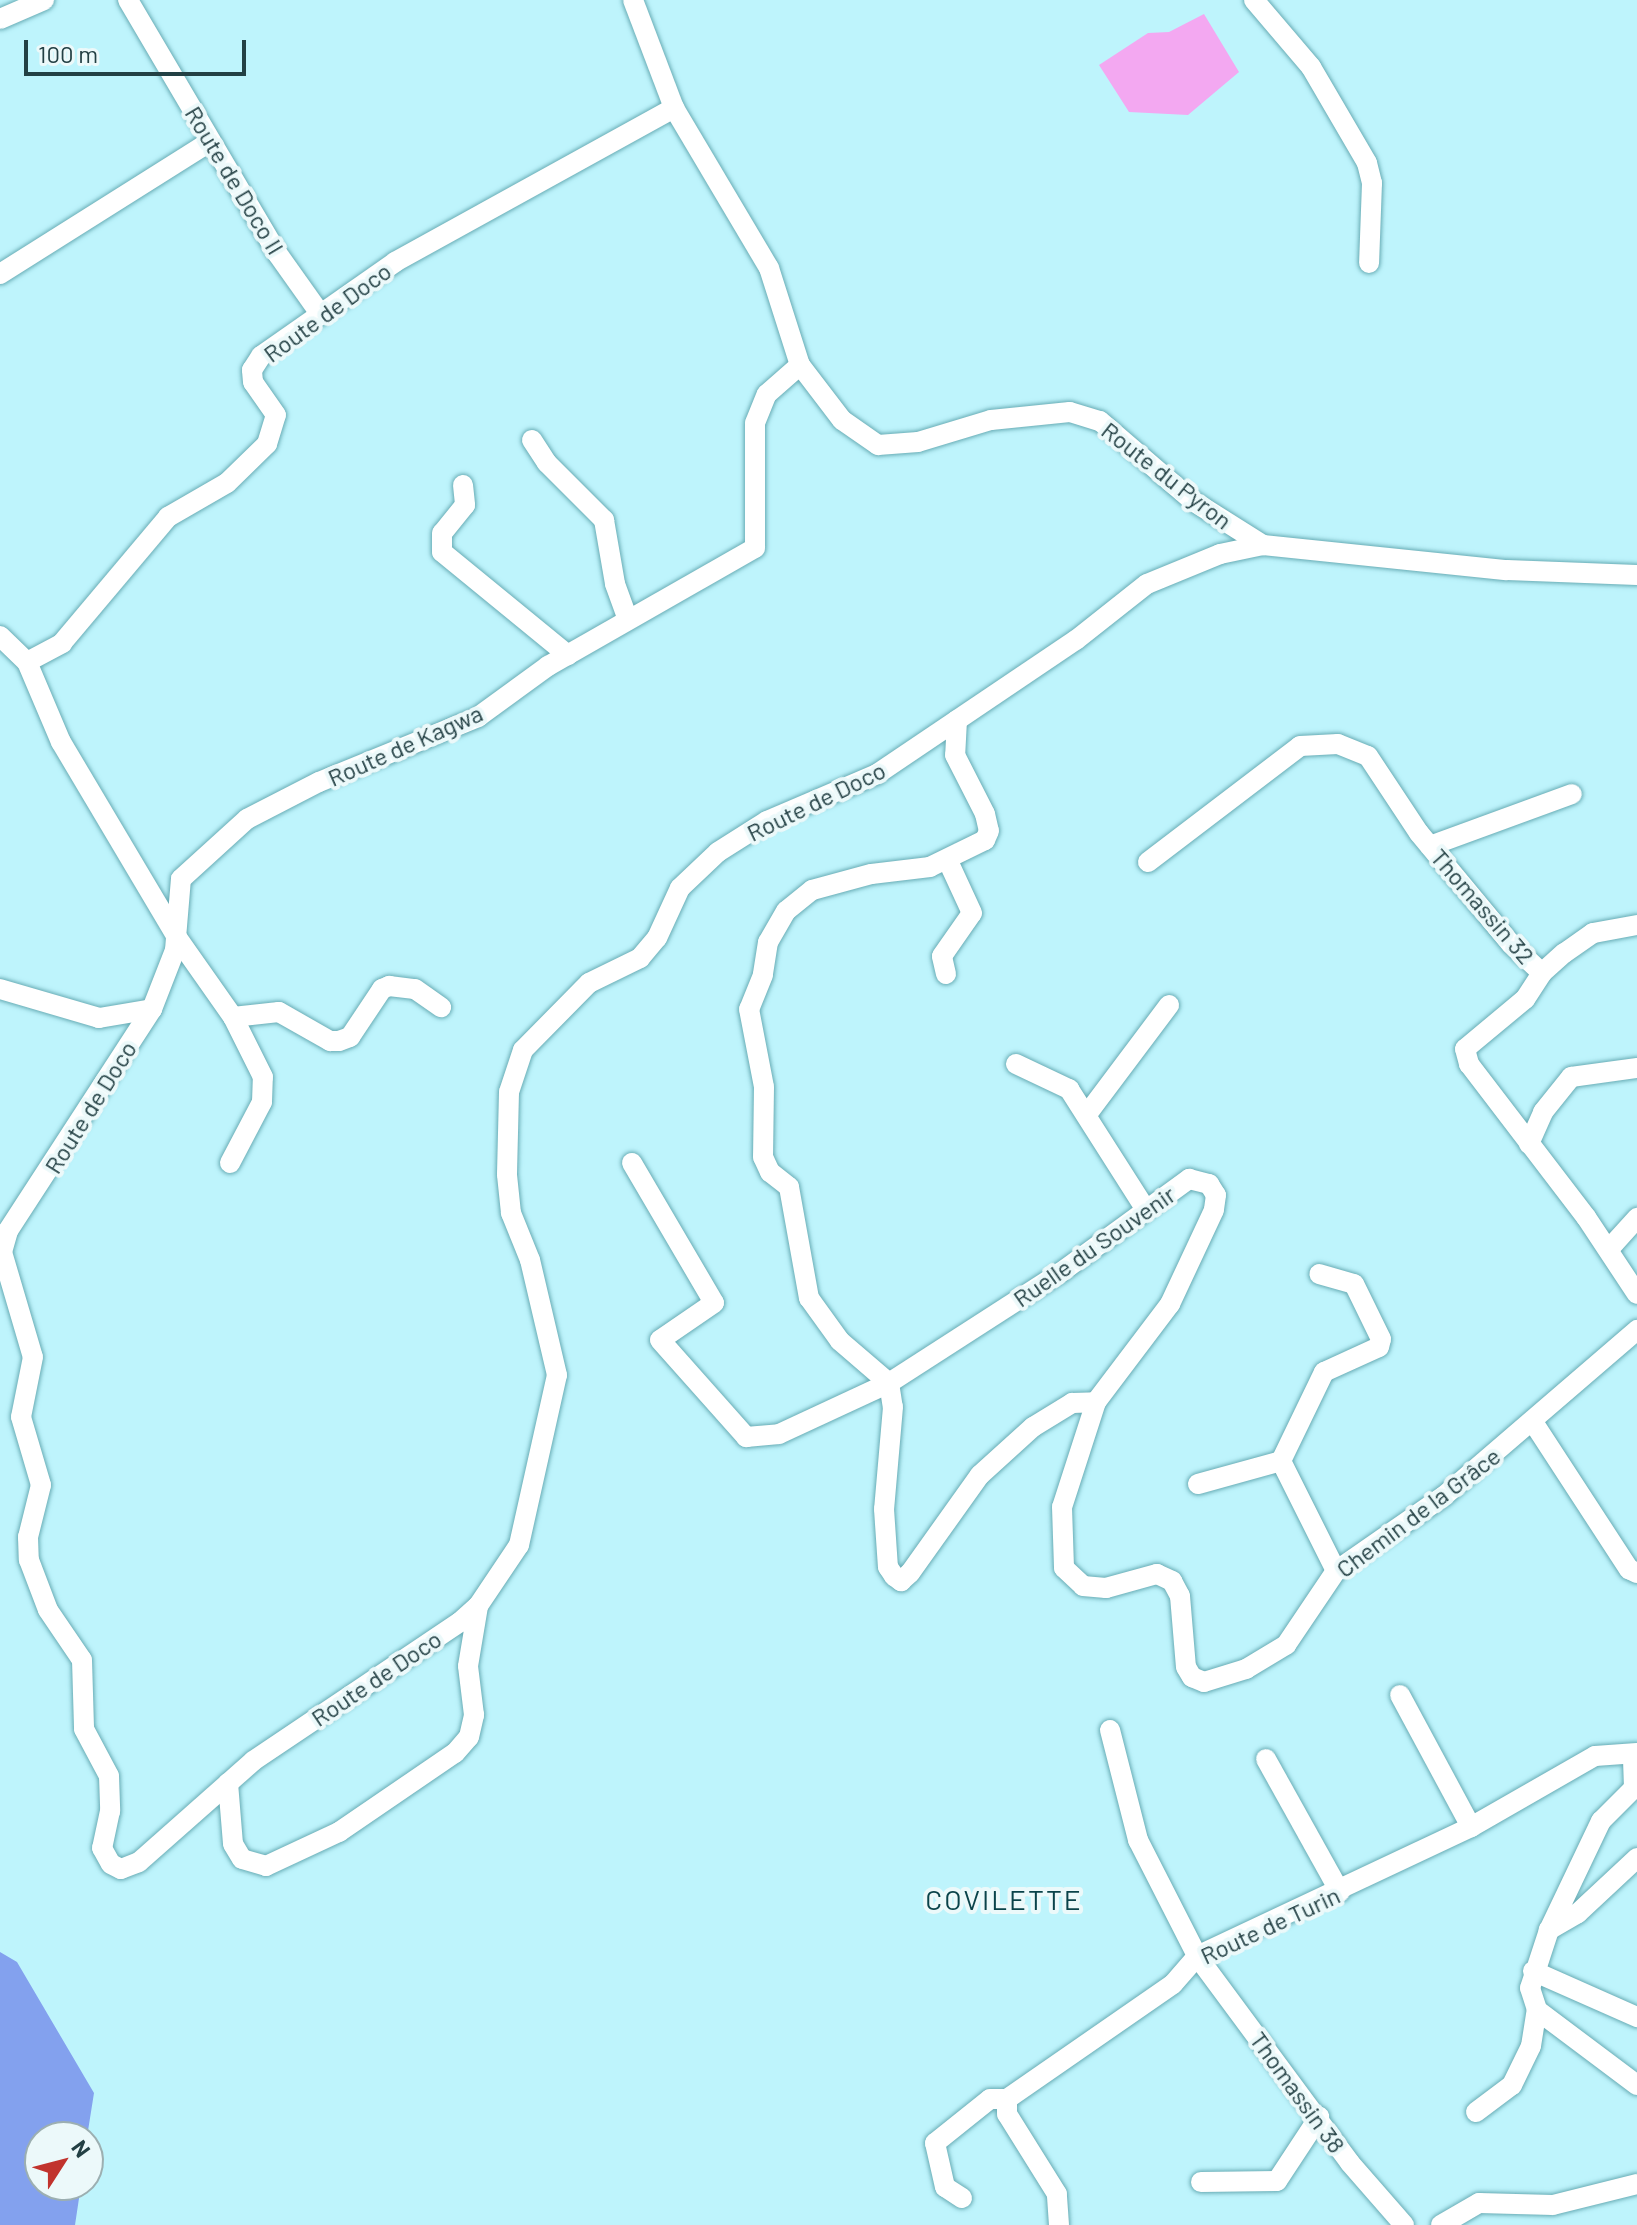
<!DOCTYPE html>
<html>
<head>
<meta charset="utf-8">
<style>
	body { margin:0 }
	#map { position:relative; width:1637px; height:2225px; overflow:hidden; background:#bef4fc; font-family:Barlow,sans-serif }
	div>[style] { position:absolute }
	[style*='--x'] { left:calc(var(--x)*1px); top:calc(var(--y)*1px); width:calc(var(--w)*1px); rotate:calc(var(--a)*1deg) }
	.green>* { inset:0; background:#f3a8f1 }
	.water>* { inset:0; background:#83a1ee }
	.roads { filter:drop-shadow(0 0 2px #68acb5) drop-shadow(0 0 2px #68acb5) }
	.minor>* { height:20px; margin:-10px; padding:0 10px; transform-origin:10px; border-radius:10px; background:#fff }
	span { translate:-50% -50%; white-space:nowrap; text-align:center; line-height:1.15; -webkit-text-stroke:8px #ecf9fa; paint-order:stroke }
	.street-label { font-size:24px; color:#234044 }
	.quarter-label { font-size:28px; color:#0a434a; letter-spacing:2px }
	.north { position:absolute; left:24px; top:2121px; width:80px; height:80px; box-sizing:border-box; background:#ecf9fa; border:2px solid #9cafb1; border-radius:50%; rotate:54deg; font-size:22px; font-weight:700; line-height:32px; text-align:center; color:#234044 }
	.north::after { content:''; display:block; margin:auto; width:28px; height:36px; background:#c1332d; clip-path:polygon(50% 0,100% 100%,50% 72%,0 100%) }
	.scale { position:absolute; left:24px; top:40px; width:222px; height:36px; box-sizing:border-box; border:4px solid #234044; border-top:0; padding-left:10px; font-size:24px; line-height:28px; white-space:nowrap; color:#234044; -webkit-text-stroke:6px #ecf9fa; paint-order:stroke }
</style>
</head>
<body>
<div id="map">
	<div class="green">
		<div style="clip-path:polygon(1204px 14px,1239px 72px,1188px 115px,1129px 112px,1099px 65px,1148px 33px,1169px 32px)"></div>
	</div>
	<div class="water">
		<div style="clip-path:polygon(0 1952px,17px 1962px,94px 2093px,87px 2137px,40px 2137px,40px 2185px,81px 2185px,75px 2225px,0 2225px)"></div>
	</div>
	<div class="roads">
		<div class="minor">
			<div style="--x:128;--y:0;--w:294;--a:59.5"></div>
			<div style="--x:277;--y:253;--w:76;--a:54.6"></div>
			<div style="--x:633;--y:0;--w:116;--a:69.2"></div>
			<div style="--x:674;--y:108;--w:186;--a:59.3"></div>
			<div style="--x:769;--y:268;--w:102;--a:72.3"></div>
			<div style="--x:800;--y:365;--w:69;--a:52.6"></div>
			<div style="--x:842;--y:420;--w:44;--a:34.8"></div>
			<div style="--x:878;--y:445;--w:40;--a:-4.3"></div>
			<div style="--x:918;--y:442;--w:76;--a:-16.8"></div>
			<div style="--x:991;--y:420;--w:79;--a:-5.8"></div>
			<div style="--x:1070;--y:412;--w:31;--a:17"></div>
			<div style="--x:1100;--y:421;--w:123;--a:40.7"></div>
			<div style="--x:1193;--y:501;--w:83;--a:32.2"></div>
			<div style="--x:1263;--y:545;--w:245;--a:5.9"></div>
			<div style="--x:1507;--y:570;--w:130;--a:2.2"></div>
			<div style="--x:1254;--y:0;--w:88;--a:49.6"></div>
			<div style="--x:1311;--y:67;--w:111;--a:59.7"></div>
			<div style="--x:1367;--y:163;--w:21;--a:76"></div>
			<div style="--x:1372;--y:183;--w:80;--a:92.1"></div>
			<div style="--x:0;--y:19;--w:48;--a:-23.4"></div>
			<div style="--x:0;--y:274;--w:249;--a:-32.2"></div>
			<div style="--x:532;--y:440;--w:27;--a:57"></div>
			<div style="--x:547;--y:463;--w:81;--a:45"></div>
			<div style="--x:604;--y:520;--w:65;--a:80.2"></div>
			<div style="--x:615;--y:584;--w:38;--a:70"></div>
			<div style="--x:463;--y:485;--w:20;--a:84"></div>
			<div style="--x:465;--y:505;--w:36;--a:129"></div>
			<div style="--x:442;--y:533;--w:19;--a:90"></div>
			<div style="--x:442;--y:552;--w:163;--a:39.3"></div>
			<div style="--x:0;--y:636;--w:37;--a:44"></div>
			<div style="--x:27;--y:662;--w:87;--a:67"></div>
			<div style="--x:61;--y:742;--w:226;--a:59.3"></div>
			<div style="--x:176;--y:936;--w:99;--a:54.9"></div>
			<div style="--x:233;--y:1017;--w:46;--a:-6.2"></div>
			<div style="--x:279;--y:1012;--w:59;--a:29.6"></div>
			<div style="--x:330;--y:1041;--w:9;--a:0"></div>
			<div style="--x:339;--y:1041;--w:12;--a:-20"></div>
			<div style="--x:350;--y:1037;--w:58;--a:-56.3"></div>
			<div style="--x:382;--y:989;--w:8;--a:-23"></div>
			<div style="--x:389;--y:986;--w:26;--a:7"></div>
			<div style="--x:415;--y:989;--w:32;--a:35"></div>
			<div style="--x:27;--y:662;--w:40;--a:-28"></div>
			<div style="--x:62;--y:643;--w:165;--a:-49.9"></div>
			<div style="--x:168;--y:517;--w:68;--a:-30"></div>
			<div style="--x:227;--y:483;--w:56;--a:-44.3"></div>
			<div style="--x:267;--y:444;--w:30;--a:-73"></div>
			<div style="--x:276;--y:415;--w:40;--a:-124.9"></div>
			<div style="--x:253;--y:382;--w:12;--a:-95"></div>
			<div style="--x:252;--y:370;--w:17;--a:-57"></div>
			<div style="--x:261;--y:356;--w:164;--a:-35"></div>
			<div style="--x:395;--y:262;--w:319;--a:-28.9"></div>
			<div style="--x:957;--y:720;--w:35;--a:93"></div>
			<div style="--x:955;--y:755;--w:66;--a:63"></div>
			<div style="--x:985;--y:814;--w:17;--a:77"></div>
			<div style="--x:989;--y:831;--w:10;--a:114"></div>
			<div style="--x:985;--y:840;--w:61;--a:153.9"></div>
			<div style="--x:930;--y:867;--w:59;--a:173.2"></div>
			<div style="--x:871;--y:874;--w:61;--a:164.8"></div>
			<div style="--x:812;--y:890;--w:33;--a:141"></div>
			<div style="--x:786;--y:911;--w:36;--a:120"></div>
			<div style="--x:768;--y:942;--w:33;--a:99"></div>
			<div style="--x:763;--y:975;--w:37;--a:112"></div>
			<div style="--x:749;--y:1009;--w:79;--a:79.1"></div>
			<div style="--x:764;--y:1087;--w:70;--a:90.8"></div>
			<div style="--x:763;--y:1157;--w:17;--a:65"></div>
			<div style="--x:770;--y:1172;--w:24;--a:38"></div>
			<div style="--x:789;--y:1187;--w:113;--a:79.8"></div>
			<div style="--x:809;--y:1298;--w:53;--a:54.2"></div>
			<div style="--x:840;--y:1341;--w:65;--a:40.6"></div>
			<div style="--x:889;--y:1383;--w:24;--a:81"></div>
			<div style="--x:893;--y:1407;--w:102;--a:95"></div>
			<div style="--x:884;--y:1509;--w:58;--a:86.1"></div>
			<div style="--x:888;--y:1567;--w:11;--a:56"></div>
			<div style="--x:894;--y:1576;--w:9;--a:36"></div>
			<div style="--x:901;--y:1581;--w:12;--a:-42"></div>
			<div style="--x:910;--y:1573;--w:120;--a:-54.5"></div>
			<div style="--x:980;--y:1475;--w:72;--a:-42.2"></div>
			<div style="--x:1033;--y:1427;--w:46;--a:-31.6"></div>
			<div style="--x:1072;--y:1403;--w:24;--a:-2"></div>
			<div style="--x:1096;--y:1402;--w:110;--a:107.9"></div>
			<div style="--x:1062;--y:1507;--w:61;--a:88.1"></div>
			<div style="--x:1064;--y:1568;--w:26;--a:43"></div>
			<div style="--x:1083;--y:1586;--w:23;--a:5"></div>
			<div style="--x:1106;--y:1588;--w:53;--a:-15.4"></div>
			<div style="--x:1157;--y:1574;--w:17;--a:25"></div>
			<div style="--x:1172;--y:1581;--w:17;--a:62"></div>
			<div style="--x:1180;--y:1596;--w:71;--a:85.2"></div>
			<div style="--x:1186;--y:1667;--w:12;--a:59"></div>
			<div style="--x:1192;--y:1677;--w:13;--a:23"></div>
			<div style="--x:1204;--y:1682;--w:44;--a:-17.2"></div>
			<div style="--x:1246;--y:1669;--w:47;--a:-31"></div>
			<div style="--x:1286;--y:1645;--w:89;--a:-56"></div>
			<div style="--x:1336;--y:1571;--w:131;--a:-34.8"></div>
			<div style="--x:1444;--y:1496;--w:255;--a:-40.7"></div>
			<div style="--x:1430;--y:846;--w:151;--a:-20.1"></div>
			<div style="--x:1148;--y:862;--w:191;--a:-37.3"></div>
			<div style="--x:1300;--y:746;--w:38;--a:-3"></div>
			<div style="--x:1338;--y:744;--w:32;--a:22"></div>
			<div style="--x:1368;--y:756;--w:92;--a:56.5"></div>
			<div style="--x:1419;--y:833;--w:144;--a:50.3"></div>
			<div style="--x:1511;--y:944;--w:42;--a:43.1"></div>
			<div style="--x:1637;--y:925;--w:45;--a:169.7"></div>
			<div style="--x:1593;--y:933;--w:35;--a:145"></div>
			<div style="--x:1564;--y:953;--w:30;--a:138"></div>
			<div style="--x:1542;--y:973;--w:31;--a:123"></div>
			<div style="--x:1525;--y:999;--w:78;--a:140.2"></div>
			<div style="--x:1465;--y:1049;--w:16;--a:75"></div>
			<div style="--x:1469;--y:1064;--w:193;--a:52.6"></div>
			<div style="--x:1586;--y:1217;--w:92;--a:56.5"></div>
			<div style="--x:946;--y:974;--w:18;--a:-103"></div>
			<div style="--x:942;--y:956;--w:52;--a:-55.1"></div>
			<div style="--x:972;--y:913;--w:57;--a:-114.8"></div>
			<div style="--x:0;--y:989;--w:103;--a:16.3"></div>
			<div style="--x:99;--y:1018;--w:54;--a:-9.6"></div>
			<div style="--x:152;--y:1009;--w:63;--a:-68.7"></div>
			<div style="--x:175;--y:950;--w:71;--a:-85.2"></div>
			<div style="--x:181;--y:879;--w:89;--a:-42.3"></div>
			<div style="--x:247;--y:819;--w:81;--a:-27.2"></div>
			<div style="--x:319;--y:782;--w:172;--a:-22.2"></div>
			<div style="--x:478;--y:717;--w:87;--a:-36.1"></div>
			<div style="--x:548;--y:666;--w:238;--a:-29.7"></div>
			<div style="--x:755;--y:548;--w:125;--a:-90"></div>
			<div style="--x:755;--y:423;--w:31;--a:-68"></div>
			<div style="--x:767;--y:394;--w:44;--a:-41.3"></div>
			<div style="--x:152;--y:1009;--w:265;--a:123"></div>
			<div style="--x:8;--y:1231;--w:22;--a:106"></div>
			<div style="--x:2;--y:1252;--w:109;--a:73.6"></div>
			<div style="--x:33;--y:1357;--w:61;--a:101.3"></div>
			<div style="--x:21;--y:1417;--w:71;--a:73.6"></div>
			<div style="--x:41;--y:1485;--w:54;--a:104"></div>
			<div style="--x:28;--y:1537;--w:23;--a:88"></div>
			<div style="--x:29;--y:1560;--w:53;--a:69.2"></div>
			<div style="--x:48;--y:1610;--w:60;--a:55.8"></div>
			<div style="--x:82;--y:1660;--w:69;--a:88.3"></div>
			<div style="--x:84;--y:1729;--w:53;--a:62"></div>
			<div style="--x:109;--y:1776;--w:35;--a:88"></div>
			<div style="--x:110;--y:1811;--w:38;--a:102"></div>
			<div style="--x:102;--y:1848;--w:18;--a:61"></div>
			<div style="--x:111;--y:1864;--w:11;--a:27"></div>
			<div style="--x:121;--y:1869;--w:19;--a:-21"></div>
			<div style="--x:139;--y:1862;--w:152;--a:-41.5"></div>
			<div style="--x:253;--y:1761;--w:249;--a:-33.9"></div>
			<div style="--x:460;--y:1622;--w:24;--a:-42"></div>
			<div style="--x:478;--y:1606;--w:73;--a:-56.1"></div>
			<div style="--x:519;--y:1545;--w:174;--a:-77.4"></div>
			<div style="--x:557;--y:1375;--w:118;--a:-103.2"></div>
			<div style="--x:530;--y:1260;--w:51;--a:-112"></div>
			<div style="--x:511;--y:1213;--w:39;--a:-96"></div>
			<div style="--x:507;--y:1174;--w:82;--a:-88.6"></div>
			<div style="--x:509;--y:1092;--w:44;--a:-71.6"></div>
			<div style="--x:523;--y:1050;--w:94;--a:-45.4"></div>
			<div style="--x:589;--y:983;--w:57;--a:-26.1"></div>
			<div style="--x:640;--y:958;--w:26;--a:-50"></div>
			<div style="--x:657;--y:938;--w:55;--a:-65.3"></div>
			<div style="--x:680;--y:888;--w:52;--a:-43.5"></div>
			<div style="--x:718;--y:852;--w:58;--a:-32.3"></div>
			<div style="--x:767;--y:821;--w:120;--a:-23.1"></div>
			<div style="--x:877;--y:774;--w:240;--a:-34"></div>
			<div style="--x:1076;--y:640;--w:90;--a:-38.3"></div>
			<div style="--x:1147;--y:584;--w:79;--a:-22.3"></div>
			<div style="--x:1220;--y:554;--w:44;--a:-11.8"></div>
			<div style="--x:1016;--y:1064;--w:59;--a:25.3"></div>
			<div style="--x:1069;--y:1089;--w:143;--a:57.5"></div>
			<div style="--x:1088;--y:1113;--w:135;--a:-53.1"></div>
			<div style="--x:1529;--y:1144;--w:35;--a:-66"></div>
			<div style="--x:1543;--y:1112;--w:45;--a:-51.3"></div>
			<div style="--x:1571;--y:1077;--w:67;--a:-7.8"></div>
			<div style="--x:230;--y:1163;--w:69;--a:-62.3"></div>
			<div style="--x:262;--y:1102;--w:25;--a:-88"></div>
			<div style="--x:263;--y:1077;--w:67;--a:-116.6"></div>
			<div style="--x:632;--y:1163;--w:162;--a:59.6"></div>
			<div style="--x:714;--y:1303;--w:65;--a:145.6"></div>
			<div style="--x:660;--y:1340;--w:130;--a:48.4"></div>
			<div style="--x:746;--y:1437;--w:33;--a:-5"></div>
			<div style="--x:779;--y:1434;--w:121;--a:-24.9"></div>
			<div style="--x:889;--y:1383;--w:203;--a:-32.8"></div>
			<div style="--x:1060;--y:1273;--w:160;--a:-36.1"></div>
			<div style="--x:1189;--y:1179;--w:21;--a:14"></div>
			<div style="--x:1209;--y:1184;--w:13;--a:58"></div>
			<div style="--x:1216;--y:1195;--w:15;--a:98"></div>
			<div style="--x:1214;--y:1210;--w:104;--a:115.1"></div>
			<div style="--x:1170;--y:1304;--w:123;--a:127.1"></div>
			<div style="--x:1609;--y:1249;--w:42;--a:-47.9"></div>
			<div style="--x:1533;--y:1422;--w:176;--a:56.9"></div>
			<div style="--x:1629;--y:1569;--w:9;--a:27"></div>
			<div style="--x:1281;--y:1461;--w:123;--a:63.4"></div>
			<div style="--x:1198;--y:1484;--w:86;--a:-15.5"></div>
			<div style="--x:1281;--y:1461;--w:99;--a:-64.2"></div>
			<div style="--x:1324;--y:1372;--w:60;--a:-24.4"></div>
			<div style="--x:1379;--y:1347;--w:8;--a:-76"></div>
			<div style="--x:1381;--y:1339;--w:61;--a:-116.1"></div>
			<div style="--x:1354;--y:1284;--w:36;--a:-164"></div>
			<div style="--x:1400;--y:1695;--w:150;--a:61.7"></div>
			<div style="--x:1110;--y:1730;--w:114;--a:75.7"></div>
			<div style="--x:1138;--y:1840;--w:130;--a:63"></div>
			<div style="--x:1197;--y:1956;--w:257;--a:53.5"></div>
			<div style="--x:1350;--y:2163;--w:82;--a:48.9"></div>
			<div style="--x:1266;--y:1759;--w:152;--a:60.9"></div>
			<div style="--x:228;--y:1783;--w:61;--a:85.3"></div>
			<div style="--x:233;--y:1844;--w:17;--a:59"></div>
			<div style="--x:242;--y:1859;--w:25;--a:16"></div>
			<div style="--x:266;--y:1866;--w:81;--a:-25"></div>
			<div style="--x:339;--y:1832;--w:140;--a:-34.3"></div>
			<div style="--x:455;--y:1753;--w:21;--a:-49"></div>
			<div style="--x:469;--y:1737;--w:23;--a:-77"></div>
			<div style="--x:474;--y:1715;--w:49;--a:-97"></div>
			<div style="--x:468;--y:1666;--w:61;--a:-80.5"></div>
			<div style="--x:1637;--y:1858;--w:81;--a:137"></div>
			<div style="--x:1578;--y:1913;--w:34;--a:150"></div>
			<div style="--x:1549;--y:1930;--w:61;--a:108.1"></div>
			<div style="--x:1530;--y:1988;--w:23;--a:72"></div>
			<div style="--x:1537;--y:2010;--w:125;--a:36.9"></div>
			<div style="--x:1549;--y:1930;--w:121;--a:-64.5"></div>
			<div style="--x:1601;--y:1821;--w:47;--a:-45"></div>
			<div style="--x:1634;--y:1788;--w:33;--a:-92"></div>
			<div style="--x:1533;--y:1971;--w:114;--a:23.9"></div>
			<div style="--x:1476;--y:2112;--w:45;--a:-36.9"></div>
			<div style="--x:1512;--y:2085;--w:43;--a:-64"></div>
			<div style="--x:1531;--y:2046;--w:36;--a:-81"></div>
			<div style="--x:1201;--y:2182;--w:76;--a:-0.8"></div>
			<div style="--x:1277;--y:2181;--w:77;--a:-56.7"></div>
			<div style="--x:962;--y:2198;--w:20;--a:-147"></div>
			<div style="--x:945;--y:2187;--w:45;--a:-102.8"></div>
			<div style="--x:935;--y:2143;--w:70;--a:-38.7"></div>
			<div style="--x:990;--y:2099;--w:17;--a:0"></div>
			<div style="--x:1059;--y:2225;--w:31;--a:-94"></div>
			<div style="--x:1057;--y:2194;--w:94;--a:-122"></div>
			<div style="--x:1007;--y:2114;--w:15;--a:-90"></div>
			<div style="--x:1007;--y:2099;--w:202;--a:-34.7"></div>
			<div style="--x:1173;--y:1984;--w:37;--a:-49"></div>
			<div style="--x:1197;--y:1956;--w:303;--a:-25.2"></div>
			<div style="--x:1471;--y:1827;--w:143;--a:-29.8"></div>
			<div style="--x:1595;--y:1756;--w:42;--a:-4.1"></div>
			<div style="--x:1441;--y:2225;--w:44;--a:-30.1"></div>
			<div style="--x:1479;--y:2203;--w:74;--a:1.5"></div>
			<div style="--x:1553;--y:2205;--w:87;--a:-14"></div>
		</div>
	</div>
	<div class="street-label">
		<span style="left:235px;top:180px;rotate:59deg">Route de Doco II</span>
		<span style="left:327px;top:312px;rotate:-36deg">Route de Doco</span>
		<span style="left:1167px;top:475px;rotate:38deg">Route du Pyron</span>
		<span style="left:405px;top:745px;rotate:-24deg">Route de Kagwa</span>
		<span style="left:816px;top:801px;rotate:-26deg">Route de Doco</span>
		<span style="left:1483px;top:906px;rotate:49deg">Thomassin 32</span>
		<span style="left:90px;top:1107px;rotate:-58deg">Route de Doco</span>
		<span style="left:1094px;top:1246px;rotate:-35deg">Ruelle du Souvenir</span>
		<span style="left:1418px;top:1512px;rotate:-37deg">Chemin de la Grâce</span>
		<span style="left:376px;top:1678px;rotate:-34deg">Route de Doco</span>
		<span style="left:1270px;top:1925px;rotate:-25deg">Route de Turin</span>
		<span style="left:1298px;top:2092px;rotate:54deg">Thomassin 38</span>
	</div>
	<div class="quarter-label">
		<span style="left:1004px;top:1899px">COVILETTE</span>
	</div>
	<div class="north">N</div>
	<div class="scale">100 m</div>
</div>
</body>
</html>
